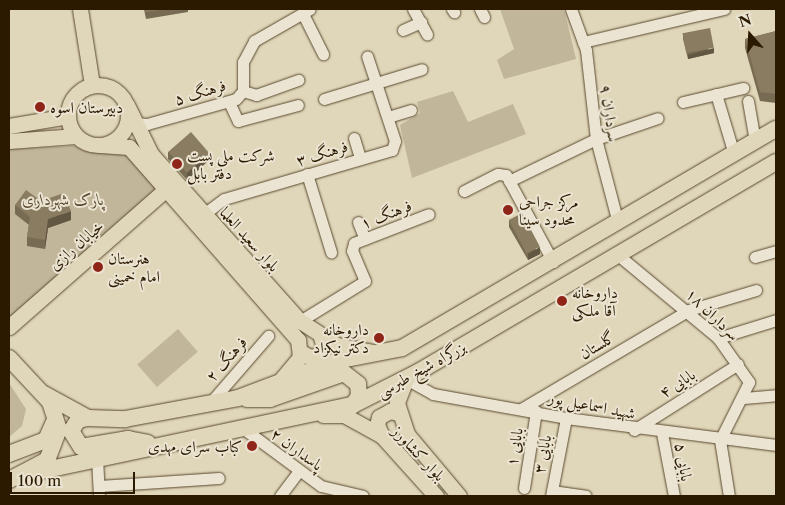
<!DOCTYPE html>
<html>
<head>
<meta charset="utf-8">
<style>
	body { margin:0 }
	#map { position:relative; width:785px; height:505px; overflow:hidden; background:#e0d6b9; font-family:"Libre Caslon Text",Amiri,serif }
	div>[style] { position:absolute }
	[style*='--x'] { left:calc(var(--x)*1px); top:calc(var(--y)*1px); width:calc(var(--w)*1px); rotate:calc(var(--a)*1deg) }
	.green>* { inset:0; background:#c1b69a; transform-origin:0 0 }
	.roads { filter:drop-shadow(0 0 1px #59492e) drop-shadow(0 0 1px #59492e) }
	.minor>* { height:11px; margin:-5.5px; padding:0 5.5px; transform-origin:5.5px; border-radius:5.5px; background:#ebe4d2 }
	.major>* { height:15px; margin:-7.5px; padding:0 7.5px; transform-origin:7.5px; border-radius:7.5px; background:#e0d6b9 }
	.major>.ring { margin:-7.5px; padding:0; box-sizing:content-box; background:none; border:15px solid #e0d6b9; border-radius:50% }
	.highway>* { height:16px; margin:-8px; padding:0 8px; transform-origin:8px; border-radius:8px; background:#e0d6b9 }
	.wall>* { inset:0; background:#776b53 }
	.shaded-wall>* { inset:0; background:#615743 }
	.building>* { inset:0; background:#8a7c60; transform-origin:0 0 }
	.dots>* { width:14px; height:14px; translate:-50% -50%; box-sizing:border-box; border:2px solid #ebe4d2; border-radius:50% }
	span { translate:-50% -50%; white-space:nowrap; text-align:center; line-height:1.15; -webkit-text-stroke:4px #ebe4d2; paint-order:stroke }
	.street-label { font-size:16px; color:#2c1a00 }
	.poi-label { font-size:16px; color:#2c1a00 }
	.left { translate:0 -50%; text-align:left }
	.right { translate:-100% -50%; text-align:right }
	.park-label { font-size:16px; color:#59492e; font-style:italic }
	.frame { position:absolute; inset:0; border:10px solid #2c1a00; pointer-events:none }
	.north { position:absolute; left:725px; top:10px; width:50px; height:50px; -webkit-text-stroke:4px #ebe4d2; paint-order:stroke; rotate:341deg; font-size:14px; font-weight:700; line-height:20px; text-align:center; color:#2c1a00 }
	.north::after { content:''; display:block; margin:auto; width:18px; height:22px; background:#2c1a00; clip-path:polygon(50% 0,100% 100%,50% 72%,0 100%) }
	.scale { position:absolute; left:10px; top:472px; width:125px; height:22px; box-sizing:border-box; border:2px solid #2c1a00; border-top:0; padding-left:6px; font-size:15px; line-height:18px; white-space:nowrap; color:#2c1a00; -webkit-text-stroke:4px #ebe4d2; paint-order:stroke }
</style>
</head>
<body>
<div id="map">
	<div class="green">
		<div style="clip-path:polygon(500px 9px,564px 9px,576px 59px,504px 79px,497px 60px,514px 49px)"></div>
		<div style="clip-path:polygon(453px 91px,468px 122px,513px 104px,526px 134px,412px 178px,400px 125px,420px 113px,417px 102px)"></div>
		<div style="clip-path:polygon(115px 144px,160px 188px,9px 318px,9px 149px)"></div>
		<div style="left:178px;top:329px;width:30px;height:54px;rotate:49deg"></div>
		<div style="clip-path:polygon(9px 383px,26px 409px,22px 426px,9px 437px)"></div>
	</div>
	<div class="roads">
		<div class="minor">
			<div style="--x:413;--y:9;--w:29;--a:61"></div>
			<div style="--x:452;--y:9;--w:4;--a:56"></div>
			<div style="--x:480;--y:9;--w:9;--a:63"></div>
			<div style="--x:571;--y:9;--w:44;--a:69.9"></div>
			<div style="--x:586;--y:50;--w:90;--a:83.6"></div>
			<div style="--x:596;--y:139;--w:87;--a:75.3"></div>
			<div style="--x:303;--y:14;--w:45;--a:63.4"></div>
			<div style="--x:403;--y:30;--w:20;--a:-24"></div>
			<div style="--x:583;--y:42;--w:145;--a:-13.2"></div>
			<div style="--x:243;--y:91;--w:14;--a:17"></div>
			<div style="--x:256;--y:95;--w:45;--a:-19.7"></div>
			<div style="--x:716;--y:94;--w:63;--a:73.3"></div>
			<div style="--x:324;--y:99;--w:102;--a:-17"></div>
			<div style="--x:748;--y:101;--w:41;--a:80.1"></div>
			<div style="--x:229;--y:102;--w:21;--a:65"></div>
			<div style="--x:238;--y:121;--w:62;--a:-14.9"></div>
			<div style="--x:683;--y:102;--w:62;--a:-13.1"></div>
			<div style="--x:388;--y:117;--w:24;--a:-17"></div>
			<div style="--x:135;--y:123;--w:12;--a:5"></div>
			<div style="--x:147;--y:124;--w:92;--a:-15.7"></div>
			<div style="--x:236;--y:99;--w:11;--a:-49"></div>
			<div style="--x:243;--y:91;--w:29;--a:-90"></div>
			<div style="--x:243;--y:62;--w:24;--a:-62"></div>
			<div style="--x:254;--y:41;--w:64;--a:-29.7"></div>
			<div style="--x:354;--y:138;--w:21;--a:73"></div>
			<div style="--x:307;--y:174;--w:82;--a:72.9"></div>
			<div style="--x:509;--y:181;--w:97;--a:-25.8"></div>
			<div style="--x:596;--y:139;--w:65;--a:-18.7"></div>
			<div style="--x:464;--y:191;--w:38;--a:-27"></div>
			<div style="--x:498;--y:174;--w:8;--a:7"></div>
			<div style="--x:506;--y:175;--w:99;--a:61.6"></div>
			<div style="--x:204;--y:214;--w:25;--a:-37"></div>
			<div style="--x:224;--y:199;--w:175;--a:-16.3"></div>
			<div style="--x:392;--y:150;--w:9;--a:-72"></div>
			<div style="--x:395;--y:141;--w:89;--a:-108.2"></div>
			<div style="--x:358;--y:222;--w:18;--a:68"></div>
			<div style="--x:618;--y:255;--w:130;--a:39.7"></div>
			<div style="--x:718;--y:338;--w:54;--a:54.8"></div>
			<div style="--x:749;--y:382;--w:65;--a:116.6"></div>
			<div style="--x:720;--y:440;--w:57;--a:80.9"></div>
			<div style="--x:755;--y:257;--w:22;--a:-16"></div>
			<div style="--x:300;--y:321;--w:76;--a:-31.6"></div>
			<div style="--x:365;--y:281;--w:33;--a:-113"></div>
			<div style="--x:352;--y:251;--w:8;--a:-76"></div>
			<div style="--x:354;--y:243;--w:80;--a:-21.1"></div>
			<div style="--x:718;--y:338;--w:61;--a:-17.2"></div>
			<div style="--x:406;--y:379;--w:31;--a:29"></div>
			<div style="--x:433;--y:394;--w:135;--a:10.2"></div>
			<div style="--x:566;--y:418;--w:212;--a:7.3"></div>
			<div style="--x:744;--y:398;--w:32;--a:-5"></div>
			<div style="--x:210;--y:403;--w:89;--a:-49.1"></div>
			<div style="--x:521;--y:409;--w:195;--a:-30.5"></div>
			<div style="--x:689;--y:310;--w:70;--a:-16.6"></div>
			<div style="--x:244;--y:429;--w:96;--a:36.5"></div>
			<div style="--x:321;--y:486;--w:43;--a:13.4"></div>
			<div style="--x:634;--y:430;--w:123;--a:-32.4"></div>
			<div style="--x:662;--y:433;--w:64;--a:79.2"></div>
			<div style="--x:97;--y:458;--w:38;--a:87"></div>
			<div style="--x:99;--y:486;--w:120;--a:-3.8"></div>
			<div style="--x:524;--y:488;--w:78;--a:-81.1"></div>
			<div style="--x:552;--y:491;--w:34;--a:8"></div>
			<div style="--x:280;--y:496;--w:30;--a:-53"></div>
			<div style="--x:551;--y:496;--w:79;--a:-79.1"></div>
		</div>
		<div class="major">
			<div style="--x:80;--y:9;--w:77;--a:81"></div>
			<div class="ring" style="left:68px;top:85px;width:45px;height:45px"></div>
			<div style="--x:127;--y:105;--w:55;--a:63.9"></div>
			<div style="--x:151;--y:154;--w:224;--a:48.3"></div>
			<div style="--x:300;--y:321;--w:44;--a:33"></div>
			<div style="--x:337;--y:345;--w:36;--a:11"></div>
			<div style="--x:9;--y:126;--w:60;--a:-9.6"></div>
			<div style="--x:9;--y:141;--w:67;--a:-4.3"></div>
			<div style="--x:100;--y:145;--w:29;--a:4"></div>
			<div style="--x:129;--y:147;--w:257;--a:48.8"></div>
			<div style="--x:298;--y:340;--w:17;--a:83"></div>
			<div style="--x:300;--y:357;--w:34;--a:130"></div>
			<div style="--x:9;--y:327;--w:209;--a:-41.3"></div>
			<div style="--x:301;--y:352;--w:10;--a:29"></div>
			<div style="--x:310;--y:357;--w:9;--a:-13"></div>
			<div style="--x:319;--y:355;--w:9;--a:-58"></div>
			<div style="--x:324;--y:347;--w:10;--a:-107"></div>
			<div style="--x:406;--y:379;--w:26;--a:111"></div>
			<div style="--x:397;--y:403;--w:33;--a:72"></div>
			<div style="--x:407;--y:434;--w:81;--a:50"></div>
			<div style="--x:323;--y:415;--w:21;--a:0"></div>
			<div style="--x:344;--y:415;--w:43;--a:28.9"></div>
			<div style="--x:382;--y:436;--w:81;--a:48"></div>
			<div style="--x:382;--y:436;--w:12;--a:-114"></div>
			<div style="--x:377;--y:425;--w:8;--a:-76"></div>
			<div style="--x:379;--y:417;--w:13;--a:-29"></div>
			<div style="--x:390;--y:411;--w:8;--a:14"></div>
		</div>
		<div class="highway">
			<div style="--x:9;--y:358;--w:60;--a:47"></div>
			<div style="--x:50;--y:402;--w:28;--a:72"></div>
			<div style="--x:59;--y:429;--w:33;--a:111"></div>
			<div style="--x:47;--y:460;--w:43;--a:152.2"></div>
			<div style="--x:44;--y:394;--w:50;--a:28.6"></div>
			<div style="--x:88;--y:418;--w:37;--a:2"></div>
			<div style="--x:125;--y:419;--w:115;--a:-10.5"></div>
			<div style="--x:238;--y:398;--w:105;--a:-20.7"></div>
			<div style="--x:336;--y:361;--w:67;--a:-11.1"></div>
			<div style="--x:402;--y:348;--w:433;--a:-30.4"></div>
			<div style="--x:247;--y:399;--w:23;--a:0"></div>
			<div style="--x:270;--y:399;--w:78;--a:-19.4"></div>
			<div style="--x:344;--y:373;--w:18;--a:38"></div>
			<div style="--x:358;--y:384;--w:12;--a:85"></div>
			<div style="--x:359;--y:396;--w:12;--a:125"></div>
			<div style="--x:88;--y:418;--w:10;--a:169"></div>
			<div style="--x:78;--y:420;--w:13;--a:122"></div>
			<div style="--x:71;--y:431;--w:19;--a:58"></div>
			<div style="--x:81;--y:447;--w:48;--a:-9.7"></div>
			<div style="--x:128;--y:439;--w:20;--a:11"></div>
			<div style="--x:9;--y:454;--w:40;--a:-21"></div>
			<div style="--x:46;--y:440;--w:20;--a:-66"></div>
			<div style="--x:27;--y:474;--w:333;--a:-12"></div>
			<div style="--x:353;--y:405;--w:73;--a:-26.9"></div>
			<div style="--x:418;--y:372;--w:415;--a:-30.4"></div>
		</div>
	</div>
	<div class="wall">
		<div style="clip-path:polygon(144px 9px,188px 9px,188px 12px,146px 19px)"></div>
		<div style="clip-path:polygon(776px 31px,776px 103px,760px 101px,745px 48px,745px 39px)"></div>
		<div style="clip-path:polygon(9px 33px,10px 51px,10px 58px,9px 58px)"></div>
		<div style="clip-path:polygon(683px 34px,714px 53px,688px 59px,683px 39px)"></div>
		<div style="clip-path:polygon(168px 152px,209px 160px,187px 180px,168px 159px)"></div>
		<div style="clip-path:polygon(41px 201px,71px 220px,48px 228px,45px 249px,27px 246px,27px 237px,29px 225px,15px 214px,15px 205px)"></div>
		<div style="clip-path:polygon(509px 220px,540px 254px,528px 260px,509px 227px)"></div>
	</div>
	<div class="shaded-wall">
		<div style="clip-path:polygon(714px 48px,714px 53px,688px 59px,688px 55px)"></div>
		<div style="clip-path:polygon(209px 153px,209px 160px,187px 180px,187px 173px)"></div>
		<div style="clip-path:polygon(71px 211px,71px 220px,48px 228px,45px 249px,45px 240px,48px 219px)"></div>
		<div style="clip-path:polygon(540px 247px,540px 254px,528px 260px,528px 254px)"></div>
	</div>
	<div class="building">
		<div style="clip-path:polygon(145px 9px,167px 9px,146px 12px)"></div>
		<div style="left:710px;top:28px;width:20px;height:28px;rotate:79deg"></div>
		<div style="clip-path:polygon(776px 31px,776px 94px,760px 92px,745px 39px)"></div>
		<div style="left:191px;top:132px;width:28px;height:30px;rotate:49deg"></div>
		<div style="clip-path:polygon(26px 190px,41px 201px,64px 193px,71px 211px,48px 219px,45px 240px,27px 237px,30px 217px,15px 205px)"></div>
		<div style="left:522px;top:213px;width:38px;height:15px;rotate:62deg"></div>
	</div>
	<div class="dots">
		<div style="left:40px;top:107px;background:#8f2418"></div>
		<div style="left:177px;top:164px;background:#8f2418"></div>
		<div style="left:508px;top:210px;background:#8f2418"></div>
		<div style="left:98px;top:267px;background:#8f2418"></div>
		<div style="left:562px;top:301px;background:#8f2418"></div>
		<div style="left:379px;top:338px;background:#8f2418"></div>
		<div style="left:252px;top:446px;background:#8f2418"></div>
	</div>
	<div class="street-label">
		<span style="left:200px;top:92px;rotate:-17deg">فرهنگ ۵</span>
		<span style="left:610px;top:113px;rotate:81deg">سرداران ۹</span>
		<span style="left:322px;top:153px;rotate:-17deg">فرهنگ ۳</span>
		<span style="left:386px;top:214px;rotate:-21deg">فرهنگ ۱</span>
		<span style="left:250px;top:239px;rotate:48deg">بلوار سعید العلما</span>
		<span style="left:76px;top:245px;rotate:-41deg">خیابان رازی</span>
		<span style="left:713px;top:314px;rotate:44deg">سرداران ۱۸</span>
		<span style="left:597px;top:345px;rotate:-31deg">گلستان</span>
		<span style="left:226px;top:359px;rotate:-49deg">فرهنگ ۲</span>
		<span style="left:421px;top:369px;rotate:-29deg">بزرگراه شیخ طبرسی</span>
		<span style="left:677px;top:383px;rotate:-33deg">بابایی ۴</span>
		<span style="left:592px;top:405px;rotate:11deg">شهید اسماعیل پور</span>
		<span style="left:514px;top:447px;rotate:-81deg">بابایی ۱</span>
		<span style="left:297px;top:449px;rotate:36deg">پاسداران ۲</span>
		<span style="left:419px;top:453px;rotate:47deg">بلوار کشاورز</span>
		<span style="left:542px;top:454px;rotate:-79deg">بابایی ۳</span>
		<span style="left:684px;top:462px;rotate:80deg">بابایی ۵</span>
	</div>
	<div class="poi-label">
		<span class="left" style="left:50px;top:107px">دبیرستان اسوه</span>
		<span class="left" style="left:187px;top:164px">شرکت ملی پست<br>دفتر بابل</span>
		<span class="left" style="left:519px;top:210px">مرکز جراحی<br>محدود سینا</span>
		<span class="left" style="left:108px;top:267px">هنرستان<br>امام خمینی</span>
		<span class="left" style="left:572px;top:301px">داروخانه<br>آقا ملکی</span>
		<span class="right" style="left:369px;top:338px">داروخانه<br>دکتر نیکزاد</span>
		<span class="right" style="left:242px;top:446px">کباب سرای مهدی</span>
	</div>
	<div class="park-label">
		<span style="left:63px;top:199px">پارک شهرداری</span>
	</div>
	<div class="frame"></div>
	<div class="north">N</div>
	<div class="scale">100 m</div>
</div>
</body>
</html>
